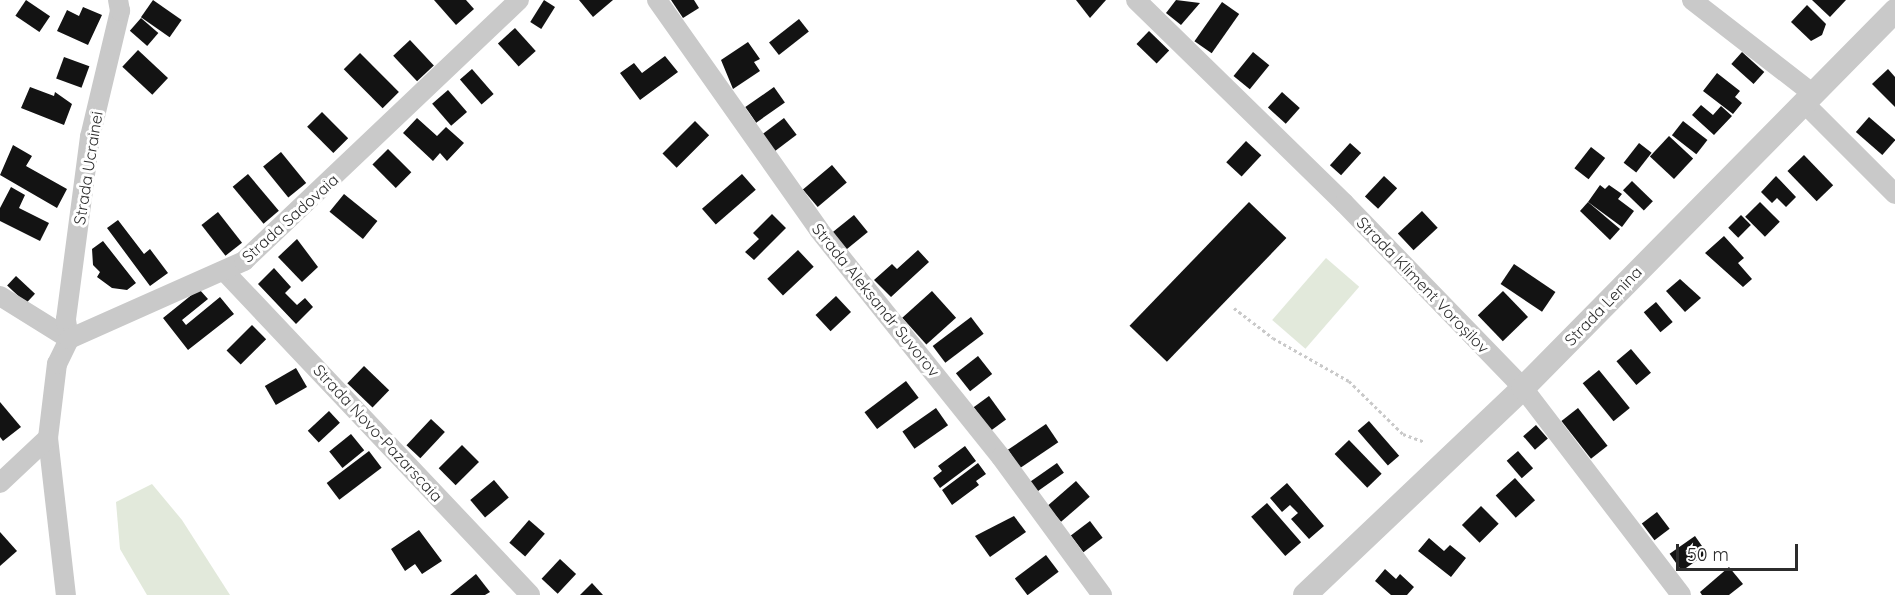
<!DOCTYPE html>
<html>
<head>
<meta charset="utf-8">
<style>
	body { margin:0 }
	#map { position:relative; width:1895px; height:595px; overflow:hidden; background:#fff; font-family:Quicksand,sans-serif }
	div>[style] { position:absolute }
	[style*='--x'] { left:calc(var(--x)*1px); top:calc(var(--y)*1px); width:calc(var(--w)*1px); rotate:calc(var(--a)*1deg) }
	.green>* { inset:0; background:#e2e9db; transform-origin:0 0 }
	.building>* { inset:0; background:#131313; transform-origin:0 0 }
	.path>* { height:3px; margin-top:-1.5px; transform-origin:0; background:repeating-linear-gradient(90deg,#c9c9c9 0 3px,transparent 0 6px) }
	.minor>* { height:20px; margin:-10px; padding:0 10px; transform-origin:10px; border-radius:10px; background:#c9c9c9 }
	.tertiary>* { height:24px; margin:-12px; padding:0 12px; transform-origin:12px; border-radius:12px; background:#c9c9c9 }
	span { translate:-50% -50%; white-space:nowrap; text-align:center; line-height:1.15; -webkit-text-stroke:6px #fff; paint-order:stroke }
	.street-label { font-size:16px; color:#2c2c2c }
	.scale { position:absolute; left:1676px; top:544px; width:122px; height:27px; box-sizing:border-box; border:3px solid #2c2c2c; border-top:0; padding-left:8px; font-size:18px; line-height:21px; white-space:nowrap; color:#2c2c2c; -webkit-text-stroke:4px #fff; paint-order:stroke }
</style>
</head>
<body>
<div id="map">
	<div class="green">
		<div style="left:1326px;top:258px;width:44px;height:82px;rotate:41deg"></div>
		<div style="clip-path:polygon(152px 484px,182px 520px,230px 595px,147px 595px,120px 549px,116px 502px)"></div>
	</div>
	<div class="building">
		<div style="left:26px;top:0;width:29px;height:19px;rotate:34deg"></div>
		<div style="left:153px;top:0;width:35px;height:21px;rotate:35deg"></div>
		<div style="clip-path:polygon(434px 0,466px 0,474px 9px,456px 25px)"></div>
		<div style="left:544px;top:0;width:13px;height:26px;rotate:32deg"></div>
		<div style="clip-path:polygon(579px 0,613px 0,593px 17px)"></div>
		<div style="clip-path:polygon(671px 0,694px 0,699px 8px,683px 18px)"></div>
		<div style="clip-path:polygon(1076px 0,1106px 0,1090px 18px)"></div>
		<div style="clip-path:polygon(1176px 0,1200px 3px,1181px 25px,1166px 13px)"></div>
		<div style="clip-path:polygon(1812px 0,1846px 0,1830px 17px)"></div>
		<div style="left:1222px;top:2px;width:21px;height:48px;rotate:35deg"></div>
		<div style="clip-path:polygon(1807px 5px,1826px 24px,1822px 35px,1811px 41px,1791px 22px)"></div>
		<div style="clip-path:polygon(83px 7px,102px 15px,88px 45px,57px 31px,67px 10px,79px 16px)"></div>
		<div style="left:141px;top:18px;width:23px;height:17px;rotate:41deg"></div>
		<div style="left:799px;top:19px;width:16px;height:38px;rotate:52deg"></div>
		<div style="left:515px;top:28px;width:31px;height:23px;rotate:48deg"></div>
		<div style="left:1149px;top:31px;width:28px;height:18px;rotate:44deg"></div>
		<div style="left:410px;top:40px;width:35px;height:23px;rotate:47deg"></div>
		<div style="clip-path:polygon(748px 42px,760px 59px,754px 62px,760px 71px,733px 89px,721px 60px)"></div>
		<div style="left:138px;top:50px;width:41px;height:23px;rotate:43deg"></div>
		<div style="left:1253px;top:52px;width:21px;height:31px;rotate:39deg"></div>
		<div style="left:1742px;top:52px;width:30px;height:16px;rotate:42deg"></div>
		<div style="left:360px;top:53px;width:55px;height:23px;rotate:45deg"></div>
		<div style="clip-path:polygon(665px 56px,678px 72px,640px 100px,620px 73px,634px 63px,642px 73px)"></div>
		<div style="left:64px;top:57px;width:27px;height:23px;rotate:20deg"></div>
		<div style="left:472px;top:69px;width:33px;height:16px;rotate:49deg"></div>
		<div style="clip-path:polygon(1888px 69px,1895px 77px,1895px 107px,1872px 84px)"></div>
		<div style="clip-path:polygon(1717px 73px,1740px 91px,1735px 97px,1742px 103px,1733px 114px,1703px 91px)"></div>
		<div style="clip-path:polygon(30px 87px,54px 96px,55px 92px,72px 104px,64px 125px,21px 108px)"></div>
		<div style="left:774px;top:87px;width:19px;height:35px;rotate:55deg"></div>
		<div style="left:448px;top:90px;width:29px;height:21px;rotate:49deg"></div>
		<div style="left:1282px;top:92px;width:24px;height:21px;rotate:42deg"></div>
		<div style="clip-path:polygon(1701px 105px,1713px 115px,1721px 106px,1732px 116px,1714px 135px,1692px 115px)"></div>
		<div style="left:322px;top:112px;width:37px;height:21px;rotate:45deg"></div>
		<div style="left:1869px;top:117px;width:35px;height:20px;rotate:41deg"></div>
		<div style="clip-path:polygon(417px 118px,437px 136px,446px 127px,464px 143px,447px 161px,440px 153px,433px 161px,403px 133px)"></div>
		<div style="left:784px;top:118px;width:21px;height:29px;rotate:53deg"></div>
		<div style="left:695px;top:121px;width:20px;height:46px;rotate:45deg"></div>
		<div style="left:1683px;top:121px;width:31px;height:18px;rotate:38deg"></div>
		<div style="left:1669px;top:136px;width:33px;height:28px;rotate:43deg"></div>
		<div style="left:1246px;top:141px;width:21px;height:29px;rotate:43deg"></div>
		<div style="left:1350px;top:143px;width:15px;height:30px;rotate:42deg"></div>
		<div style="left:1639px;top:143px;width:16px;height:25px;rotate:38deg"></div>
		<div style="clip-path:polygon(13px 145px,32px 156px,26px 166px,67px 189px,57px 208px,0 175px)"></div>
		<div style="left:1591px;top:147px;width:18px;height:27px;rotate:38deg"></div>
		<div style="left:388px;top:149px;width:33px;height:22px;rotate:45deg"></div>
		<div style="left:281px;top:152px;width:40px;height:23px;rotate:51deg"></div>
		<div style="left:1804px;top:155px;width:42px;height:23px;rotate:46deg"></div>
		<div style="left:832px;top:165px;width:23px;height:38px;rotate:50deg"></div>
		<div style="left:248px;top:174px;width:48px;height:20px;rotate:50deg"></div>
		<div style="left:742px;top:174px;width:21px;height:53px;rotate:49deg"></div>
		<div style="left:1384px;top:176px;width:18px;height:28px;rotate:43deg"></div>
		<div style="clip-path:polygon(1776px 176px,1796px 197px,1786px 207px,1777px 198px,1772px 203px,1761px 192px)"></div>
		<div style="left:1632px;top:181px;width:29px;height:13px;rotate:44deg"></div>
		<div style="clip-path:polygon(1600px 185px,1605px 189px,1609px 185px,1622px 194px,1618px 199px,1634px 211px,1622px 227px,1588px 202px)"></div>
		<div style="clip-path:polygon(11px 187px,25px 195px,19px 208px,49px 223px,40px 241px,0 221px,0 208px)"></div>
		<div style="left:344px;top:194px;width:43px;height:23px;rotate:39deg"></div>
		<div style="left:1249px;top:202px;width:52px;height:172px;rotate:44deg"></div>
		<div style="clip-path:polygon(1588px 202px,1620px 229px,1610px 240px,1580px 211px)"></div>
		<div style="left:1760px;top:202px;width:28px;height:21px;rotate:45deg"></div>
		<div style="left:1422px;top:211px;width:23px;height:33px;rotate:47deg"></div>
		<div style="left:218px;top:212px;width:39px;height:21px;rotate:52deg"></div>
		<div style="clip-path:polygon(772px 214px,786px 228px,754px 260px,745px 252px,759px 239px,753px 233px)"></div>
		<div style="left:854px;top:215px;width:22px;height:28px;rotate:51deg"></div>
		<div style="left:1741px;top:215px;width:14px;height:18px;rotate:45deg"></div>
		<div style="clip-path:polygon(118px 220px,144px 254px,150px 249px,168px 273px,150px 286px,107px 228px)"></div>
		<div style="clip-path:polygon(1724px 236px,1744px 258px,1738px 263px,1752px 279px,1743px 287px,1705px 253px)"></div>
		<div style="clip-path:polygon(297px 239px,318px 267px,302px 282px,278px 257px)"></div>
		<div style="clip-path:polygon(103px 241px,136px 283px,127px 290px,112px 288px,97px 277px,100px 272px,93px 265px,92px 249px)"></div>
		<div style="left:798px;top:250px;width:23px;height:42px;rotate:47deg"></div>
		<div style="clip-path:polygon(918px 250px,929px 262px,891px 297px,874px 280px,892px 264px,897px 269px)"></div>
		<div style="left:1514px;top:264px;width:50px;height:24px;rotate:34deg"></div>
		<div style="clip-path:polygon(274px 268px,291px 287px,285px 293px,297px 305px,305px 298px,313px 307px,296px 324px,258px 284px)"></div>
		<div style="left:16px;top:276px;width:26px;height:13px;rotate:43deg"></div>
		<div style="clip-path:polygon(1680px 279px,1701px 298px,1685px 312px,1666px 291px)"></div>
		<div style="clip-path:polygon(199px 289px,208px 299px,182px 320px,186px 325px,220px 297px,234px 314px,188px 350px,163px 318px)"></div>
		<div style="left:932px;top:291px;width:36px;height:40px;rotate:48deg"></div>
		<div style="left:1503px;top:291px;width:36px;height:35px;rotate:46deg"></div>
		<div style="left:836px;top:296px;width:22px;height:28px;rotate:47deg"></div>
		<div style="left:1656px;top:302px;width:26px;height:16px;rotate:50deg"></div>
		<div style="left:971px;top:317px;width:21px;height:48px;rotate:53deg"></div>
		<div style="left:252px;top:325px;width:20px;height:36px;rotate:45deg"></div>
		<div style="left:1631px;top:349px;width:31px;height:19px;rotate:50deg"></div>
		<div style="left:978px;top:356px;width:23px;height:28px;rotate:52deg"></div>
		<div style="left:364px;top:366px;width:35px;height:24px;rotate:44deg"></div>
		<div style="left:296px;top:368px;width:22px;height:36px;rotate:60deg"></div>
		<div style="left:1599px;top:370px;width:49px;height:21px;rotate:51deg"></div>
		<div style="left:906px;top:381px;width:21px;height:52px;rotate:53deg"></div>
		<div style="left:989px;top:396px;width:29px;height:19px;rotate:54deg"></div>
		<div style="clip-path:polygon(0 402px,21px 427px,3px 441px,0 437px)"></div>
		<div style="left:936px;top:408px;width:21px;height:41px;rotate:55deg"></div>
		<div style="left:1578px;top:408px;width:48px;height:21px;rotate:52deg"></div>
		<div style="left:329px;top:411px;width:16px;height:29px;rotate:47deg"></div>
		<div style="left:431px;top:419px;width:19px;height:36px;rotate:43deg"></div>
		<div style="left:1369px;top:421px;width:46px;height:15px;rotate:49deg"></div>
		<div style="left:1046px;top:424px;width:22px;height:46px;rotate:56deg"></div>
		<div style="left:1536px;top:425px;width:18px;height:17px;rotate:49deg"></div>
		<div style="left:351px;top:434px;width:21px;height:28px;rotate:51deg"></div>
		<div style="left:1349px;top:440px;width:47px;height:20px;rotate:46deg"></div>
		<div style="left:462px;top:445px;width:24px;height:33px;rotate:45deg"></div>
		<div style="clip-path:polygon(965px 446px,976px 461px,940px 488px,933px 478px,942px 471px,938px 466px)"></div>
		<div style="left:369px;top:451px;width:21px;height:53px;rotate:53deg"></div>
		<div style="left:1518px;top:451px;width:23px;height:15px;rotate:49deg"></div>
		<div style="clip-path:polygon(978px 463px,986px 474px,976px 481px,979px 485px,952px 505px,942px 490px)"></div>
		<div style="left:1057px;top:463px;width:12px;height:35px;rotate:55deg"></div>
		<div style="left:1515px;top:478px;width:30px;height:26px;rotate:48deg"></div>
		<div style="left:494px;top:480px;width:23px;height:31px;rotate:50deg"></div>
		<div style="left:1076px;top:481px;width:21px;height:38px;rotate:49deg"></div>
		<div style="clip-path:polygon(1287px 483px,1324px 526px,1309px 539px,1291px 519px,1298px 513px,1290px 505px,1282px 512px,1270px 498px)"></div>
		<div style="left:1267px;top:503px;width:52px;height:21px;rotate:49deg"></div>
		<div style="left:1481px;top:506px;width:25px;height:27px;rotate:45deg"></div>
		<div style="left:1657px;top:512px;width:21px;height:19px;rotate:53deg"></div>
		<div style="clip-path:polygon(1014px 516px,1026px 532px,990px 557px,975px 536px)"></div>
		<div style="left:529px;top:520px;width:21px;height:30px;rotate:41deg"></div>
		<div style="left:1090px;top:521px;width:21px;height:24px;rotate:53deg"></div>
		<div style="clip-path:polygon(419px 530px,442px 561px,422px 574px,415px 564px,405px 571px,391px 549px)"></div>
		<div style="clip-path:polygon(0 532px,17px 551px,0 566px)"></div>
		<div style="left:1695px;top:536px;width:21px;height:31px;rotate:55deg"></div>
		<div style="clip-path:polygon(1429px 538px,1444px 551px,1450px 545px,1466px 558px,1451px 577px,1418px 551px)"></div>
		<div style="left:1046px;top:555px;width:21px;height:39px;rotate:53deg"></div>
		<div style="left:560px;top:559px;width:22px;height:27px;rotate:43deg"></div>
		<div style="clip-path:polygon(1729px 567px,1743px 584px,1729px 595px,1702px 595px,1700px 592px)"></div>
		<div style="clip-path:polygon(1385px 569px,1396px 579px,1400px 574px,1414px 587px,1407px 595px,1391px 595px,1375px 581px)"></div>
		<div style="clip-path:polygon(476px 574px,490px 592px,485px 595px,450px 595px)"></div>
		<div style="clip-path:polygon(592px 583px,603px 595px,580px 595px)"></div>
	</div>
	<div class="path">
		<div style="--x:1234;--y:308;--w:49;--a:37.6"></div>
		<div style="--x:1273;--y:338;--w:87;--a:29.5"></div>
		<div style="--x:1349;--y:381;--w:76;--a:44.5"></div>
		<div style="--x:1403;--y:434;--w:23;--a:20"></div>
	</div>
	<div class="minor">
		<div style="--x:657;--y:0;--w:281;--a:54.8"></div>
		<div style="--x:819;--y:230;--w:291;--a:51.3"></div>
		<div style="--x:1001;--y:457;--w:171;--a:53.8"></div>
		<div style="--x:1136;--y:0;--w:291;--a:44.3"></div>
		<div style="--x:1344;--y:203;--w:257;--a:45.9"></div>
		<div style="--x:1523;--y:388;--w:260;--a:52.6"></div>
		<div style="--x:1692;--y:0;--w:152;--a:37.8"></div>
		<div style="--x:1803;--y:102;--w:130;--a:45"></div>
		<div style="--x:225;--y:272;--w:444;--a:46.6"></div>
		<div style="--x:0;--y:296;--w:81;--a:31.9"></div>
		<div style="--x:69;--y:339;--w:20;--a:-99"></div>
		<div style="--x:66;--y:319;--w:184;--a:-82.5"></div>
		<div style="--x:90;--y:137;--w:130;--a:-76.6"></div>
		<div style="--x:120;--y:11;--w:11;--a:-100"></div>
		<div style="--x:48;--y:438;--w:158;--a:83.5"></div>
		<div style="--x:0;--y:483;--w:66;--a:-43.2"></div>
		<div style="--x:48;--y:438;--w:75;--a:-83.1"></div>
		<div style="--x:57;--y:364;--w:28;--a:-64"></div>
		<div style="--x:69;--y:339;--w:192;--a:-24"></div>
		<div style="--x:244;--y:261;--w:379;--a:-43.5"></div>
	</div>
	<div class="tertiary">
		<div style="--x:1305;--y:595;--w:301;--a:-43.5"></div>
		<div style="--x:1523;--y:388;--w:530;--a:-45.38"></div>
	</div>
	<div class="street-label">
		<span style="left:88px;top:168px;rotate:-81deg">Strada Ucrainei</span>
		<span style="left:290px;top:218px;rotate:-42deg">Strada Sadovaia</span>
		<span style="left:1423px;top:285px;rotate:46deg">Strada Kliment Voroșilov</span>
		<span style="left:876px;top:300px;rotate:51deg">Strada Aleksandr Suvorov</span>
		<span style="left:1603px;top:306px;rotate:-46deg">Strada Lenina</span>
		<span style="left:378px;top:433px;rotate:47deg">Strada Novo-Pazarscaia</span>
	</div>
	<div class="scale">50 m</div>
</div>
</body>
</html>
